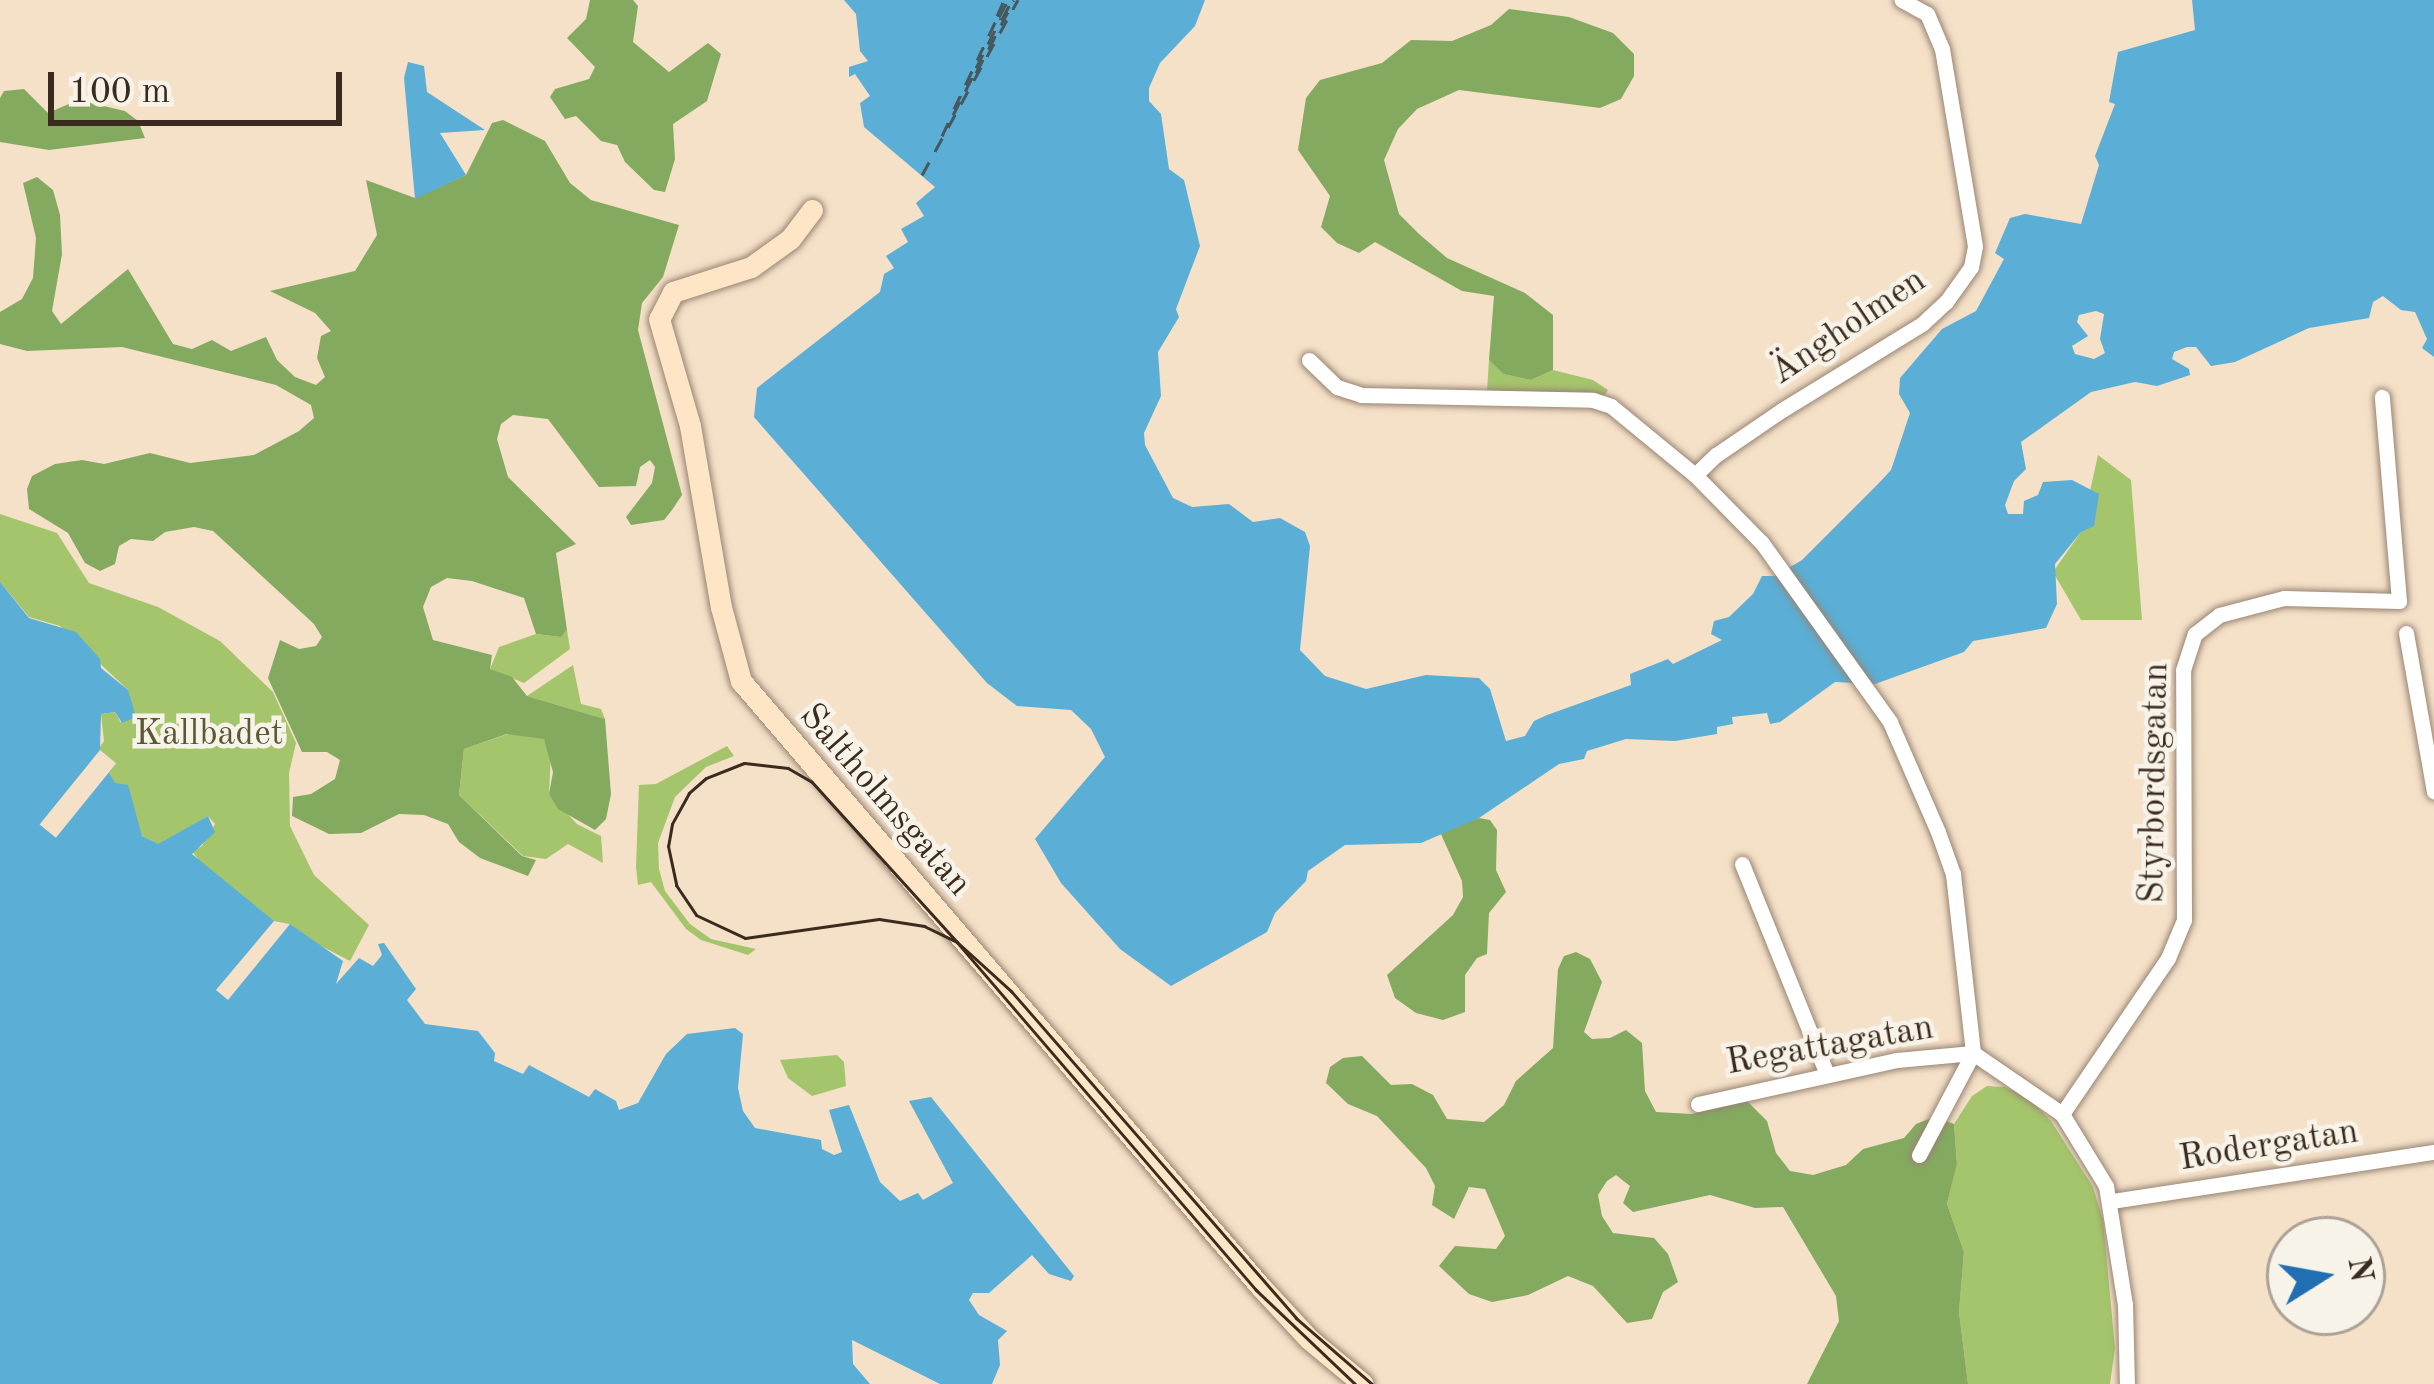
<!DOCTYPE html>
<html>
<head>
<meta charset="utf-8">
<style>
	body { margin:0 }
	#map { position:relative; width:2434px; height:1384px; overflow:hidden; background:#f5e0c8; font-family:"Old Standard TT",serif }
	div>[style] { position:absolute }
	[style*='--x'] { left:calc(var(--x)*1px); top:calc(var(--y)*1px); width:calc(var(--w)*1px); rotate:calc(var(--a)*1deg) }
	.green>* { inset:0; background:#a5c56c }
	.forest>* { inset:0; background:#84aa60 }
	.water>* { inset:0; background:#5baed6 }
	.pier>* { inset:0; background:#f5e0c8; transform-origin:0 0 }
	.ferry>* { height:3px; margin-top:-1.5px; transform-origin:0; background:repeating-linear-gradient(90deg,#46585e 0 15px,transparent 0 27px) }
	.roads { filter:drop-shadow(0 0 3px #988573) drop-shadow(0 0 3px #988573) }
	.street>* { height:15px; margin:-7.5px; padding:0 7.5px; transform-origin:7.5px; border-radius:7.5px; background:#fff }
	.secondary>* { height:21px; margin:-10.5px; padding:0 10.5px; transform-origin:10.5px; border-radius:10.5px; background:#fde5c5 }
	.tram>* { height:3px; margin:-1.5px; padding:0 1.5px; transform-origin:1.5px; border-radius:1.5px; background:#3b2a1e }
	span { translate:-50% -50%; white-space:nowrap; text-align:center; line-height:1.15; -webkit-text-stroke:9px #f7f3e8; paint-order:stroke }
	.street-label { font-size:36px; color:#3b2a1e }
	.park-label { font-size:36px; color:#5b5835 }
	.north { position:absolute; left:2266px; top:1216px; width:120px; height:120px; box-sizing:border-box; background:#f7f3e8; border:3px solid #aca397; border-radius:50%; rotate:79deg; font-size:33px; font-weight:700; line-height:48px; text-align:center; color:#3b2a1e }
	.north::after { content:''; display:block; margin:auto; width:42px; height:54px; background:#1f6fb2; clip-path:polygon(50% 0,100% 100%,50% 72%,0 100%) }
	.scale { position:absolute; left:48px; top:72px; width:294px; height:54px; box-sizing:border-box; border:6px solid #3b2a1e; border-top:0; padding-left:15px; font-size:36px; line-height:42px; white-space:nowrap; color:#3b2a1e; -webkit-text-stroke:9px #f7f3e8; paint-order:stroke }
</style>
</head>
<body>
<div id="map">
	<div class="green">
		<div style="clip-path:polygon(1489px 360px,1503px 374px,1531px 380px,1553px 370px,1593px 380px,1608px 390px,1605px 395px,1487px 391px)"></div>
		<div style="clip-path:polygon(2098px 455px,2131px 480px,2142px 620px,2081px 620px,2053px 572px,2081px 532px)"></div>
		<div style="clip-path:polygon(0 514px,57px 533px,89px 583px,158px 607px,220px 641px,273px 692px,296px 743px,289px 773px,290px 826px,314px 875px,369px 925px,350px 961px,273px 921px,205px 869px,192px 851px,202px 846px,215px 824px,208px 816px,158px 845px,142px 836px,134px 820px,42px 827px,104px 741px,101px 714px,115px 712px,121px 723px,128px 690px,60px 626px,29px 617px,0 582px)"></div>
		<div style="clip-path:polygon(567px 630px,570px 649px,524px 683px,490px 669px,499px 647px,536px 634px,561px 637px)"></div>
		<div style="clip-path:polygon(573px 665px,581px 704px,601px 709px,605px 719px,527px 696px)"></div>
		<div style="clip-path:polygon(528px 733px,544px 739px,551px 753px,549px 794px,577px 824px,601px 836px,603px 863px,568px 844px,546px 859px,523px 856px,459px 795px,464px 749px,508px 734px)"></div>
		<div style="clip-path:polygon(727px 746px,734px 756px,706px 767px,675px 797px,658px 843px,659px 869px,665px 891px,690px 924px,711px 939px,756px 949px,748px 955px,701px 940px,686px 929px,651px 882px,638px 885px,636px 867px,639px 785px,656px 784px)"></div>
		<div style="clip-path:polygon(837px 1055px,844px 1062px,846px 1086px,812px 1096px,788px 1078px,780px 1060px)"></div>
		<div style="clip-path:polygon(1987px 1086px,2005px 1087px,2027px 1097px,2051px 1121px,2093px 1187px,2103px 1220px,2115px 1348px,2110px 1384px,1968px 1384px,1959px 1312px,1964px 1252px,1947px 1204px,1957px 1163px,1954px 1124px,1972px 1096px)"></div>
	</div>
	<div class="forest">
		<div style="clip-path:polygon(590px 0,633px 0,638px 6px,633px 42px,669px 72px,708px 43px,721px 54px,707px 101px,673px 124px,675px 159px,665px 192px,654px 190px,625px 162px,617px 145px,601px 141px,576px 116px,565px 119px,550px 97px,555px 89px,589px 79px,595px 67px,567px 38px,586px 19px)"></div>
		<div style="clip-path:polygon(1509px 9px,1569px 17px,1613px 33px,1634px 54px,1634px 76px,1621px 99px,1600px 108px,1459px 90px,1417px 109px,1398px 129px,1384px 160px,1399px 214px,1419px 234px,1447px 258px,1525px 293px,1553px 315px,1553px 370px,1531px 380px,1503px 374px,1489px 360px,1494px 296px,1462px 291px,1375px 242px,1359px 253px,1337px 243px,1321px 227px,1330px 196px,1298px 150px,1306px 98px,1320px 80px,1382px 63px,1411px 40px,1452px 41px,1491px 25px)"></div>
		<div style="clip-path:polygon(24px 89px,48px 113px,78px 100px,125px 111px,138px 121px,145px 138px,49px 150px,0 142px,0 98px,4px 91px)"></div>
		<div style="clip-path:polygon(503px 120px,545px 141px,570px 183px,591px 200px,679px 225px,663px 277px,642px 303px,638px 330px,682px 495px,672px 510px,664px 520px,631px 525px,626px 517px,652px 483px,655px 467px,650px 460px,640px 467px,636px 486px,599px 487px,548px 419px,513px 415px,501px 424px,497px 439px,508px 477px,576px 544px,556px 553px,567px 630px,561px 637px,536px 634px,524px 598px,472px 581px,447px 578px,431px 587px,423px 607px,433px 640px,492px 655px,490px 669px,512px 677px,527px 696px,605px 719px,611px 794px,606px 819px,595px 830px,558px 809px,549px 794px,553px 772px,544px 739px,507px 734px,464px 749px,459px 795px,522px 856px,536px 860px,528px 876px,480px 858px,459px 842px,448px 824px,424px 815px,399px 814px,361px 833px,329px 834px,292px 816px,293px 797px,311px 794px,335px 779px,340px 760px,327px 752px,302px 752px,268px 678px,280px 640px,299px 649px,316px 646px,322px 637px,314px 624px,213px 531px,194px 527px,165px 532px,153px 541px,131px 539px,119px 546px,115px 564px,100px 571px,85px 563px,68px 533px,29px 509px,27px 489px,32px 476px,55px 464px,82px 460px,104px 464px,150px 453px,190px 463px,254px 455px,299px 431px,314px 418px,311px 405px,276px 385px,122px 347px,27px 351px,0 344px,0 312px,22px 299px,33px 278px,36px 238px,23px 183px,37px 177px,53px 190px,60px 215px,62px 254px,52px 311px,61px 324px,128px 269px,173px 344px,192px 349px,212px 340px,231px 351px,266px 337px,277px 360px,295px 377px,316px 385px,325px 377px,317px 358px,321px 336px,331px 331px,315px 313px,270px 291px,355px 271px,377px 235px,366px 180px,415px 198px,466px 175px,492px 123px)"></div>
		<div style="clip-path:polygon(1479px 818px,1490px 820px,1497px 830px,1496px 870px,1506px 892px,1489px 913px,1487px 954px,1477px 958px,1465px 975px,1465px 1012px,1443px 1020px,1416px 1013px,1395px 998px,1387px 975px,1453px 915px,1463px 897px,1462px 881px,1440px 832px)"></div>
		<div style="clip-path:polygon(1576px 952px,1590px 959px,1602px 982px,1584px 1032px,1592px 1039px,1610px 1038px,1626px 1030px,1642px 1043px,1645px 1091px,1656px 1112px,1692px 1114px,1745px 1099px,1767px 1121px,1776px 1153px,1790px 1171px,1813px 1175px,1846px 1165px,1863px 1149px,1904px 1138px,1916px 1124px,1934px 1117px,1954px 1124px,1957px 1164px,1947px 1204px,1964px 1252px,1959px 1312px,1968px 1384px,1807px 1384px,1839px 1321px,1836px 1296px,1783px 1207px,1755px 1208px,1710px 1195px,1633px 1212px,1623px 1203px,1630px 1186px,1616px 1175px,1607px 1181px,1598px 1195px,1602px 1216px,1613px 1233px,1654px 1238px,1668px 1254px,1678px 1282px,1663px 1292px,1652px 1319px,1627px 1323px,1593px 1286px,1568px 1276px,1528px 1295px,1492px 1302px,1469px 1294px,1439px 1266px,1455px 1246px,1496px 1249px,1505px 1236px,1485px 1189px,1469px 1187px,1454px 1219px,1432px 1205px,1435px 1186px,1426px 1168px,1377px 1116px,1348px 1104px,1326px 1083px,1330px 1067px,1343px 1058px,1362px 1056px,1391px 1085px,1412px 1084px,1433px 1095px,1447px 1119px,1484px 1122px,1504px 1105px,1516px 1081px,1553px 1048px,1558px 969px,1564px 956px)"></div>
	</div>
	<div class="water">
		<div style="clip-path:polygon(evenodd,844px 0,1205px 0,1195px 26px,1160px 63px,1149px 88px,1149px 101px,1161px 114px,1169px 169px,1184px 180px,1200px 246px,1176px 309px,1179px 317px,1158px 352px,1161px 396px,1144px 433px,1145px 445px,1173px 498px,1192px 507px,1229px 504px,1253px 522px,1280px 518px,1305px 532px,1310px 546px,1300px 650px,1325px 676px,1366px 689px,1426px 675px,1479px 678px,1490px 689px,1506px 741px,1525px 736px,1534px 721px,1547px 715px,1631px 685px,1630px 674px,1668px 659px,1673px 664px,1722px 640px,1711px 634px,1714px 621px,1729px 617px,1753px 594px,1762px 576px,1775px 576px,1802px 560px,1878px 484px,1891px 470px,1910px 413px,1899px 394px,1900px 378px,1942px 329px,1976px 311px,2004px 259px,1995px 253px,2010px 218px,2025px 214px,2081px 224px,2099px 165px,2095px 156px,2115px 104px,2109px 102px,2118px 52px,2195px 30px,2192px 0,2434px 0,2434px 357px,2422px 348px,2427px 339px,2415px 312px,2401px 310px,2383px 296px,2373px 302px,2369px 318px,2309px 328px,2235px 362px,2211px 366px,2196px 347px,2187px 347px,2174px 352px,2172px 359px,2189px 369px,2190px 375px,2157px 386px,2135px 382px,2091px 392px,2021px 442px,2026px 469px,2014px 481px,2005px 505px,2008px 514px,2023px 514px,2024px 501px,2038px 495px,2043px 482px,2072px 480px,2099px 494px,2094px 526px,2081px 532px,2055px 564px,2057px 604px,2046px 628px,1973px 641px,1964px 652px,1875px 684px,1835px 682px,1780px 722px,1770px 724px,1767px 713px,1732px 717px,1733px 724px,1717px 727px,1717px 734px,1675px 741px,1626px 739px,1587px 751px,1584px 759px,1559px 764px,1479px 818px,1421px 843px,1345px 845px,1308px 871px,1306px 881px,1275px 913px,1267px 932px,1171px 986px,1120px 949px,1061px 883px,1035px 839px,1105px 757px,1091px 729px,1071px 710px,1017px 706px,987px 683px,754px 417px,757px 388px,880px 292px,884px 274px,894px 268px,886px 256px,908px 242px,901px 229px,924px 216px,916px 203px,935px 187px,864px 127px,860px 103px,870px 96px,855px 74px,849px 77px,849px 67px,868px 61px,860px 51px,856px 14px,844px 0,2096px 311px,2104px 314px,2100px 339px,2105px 353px,2094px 359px,2075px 354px,2072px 346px,2088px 336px,2077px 322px,2079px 315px,2096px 311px)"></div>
		<div style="clip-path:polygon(408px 62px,424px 66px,427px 92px,485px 130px,440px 133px,466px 175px,415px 199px,404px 78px)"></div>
		<div style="clip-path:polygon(0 582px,29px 618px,76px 632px,100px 659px,101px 668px,128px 690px,136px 717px,122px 723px,115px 712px,101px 714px,100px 750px,116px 763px,109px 773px,115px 783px,128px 785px,142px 836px,158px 844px,208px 816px,215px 832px,192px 854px,274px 921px,290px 924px,343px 961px,336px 984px,359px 958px,373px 966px,382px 955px,378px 944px,384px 943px,416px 989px,407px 1000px,425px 1024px,478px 1031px,495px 1053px,494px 1061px,523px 1074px,529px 1065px,589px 1097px,595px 1089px,616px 1101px,619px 1110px,638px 1103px,666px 1054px,687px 1034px,735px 1028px,743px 1034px,738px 1088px,743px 1111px,755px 1128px,821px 1140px,822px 1149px,834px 1155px,842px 1152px,829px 1110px,849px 1105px,880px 1182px,900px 1201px,918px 1193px,923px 1200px,953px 1183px,909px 1101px,931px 1097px,1074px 1276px,1071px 1281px,1049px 1274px,1032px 1255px,989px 1293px,973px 1293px,969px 1300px,979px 1315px,1007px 1331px,998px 1340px,1000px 1365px,992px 1384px,940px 1384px,852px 1340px,853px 1364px,870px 1384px,0 1384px)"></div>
	</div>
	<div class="pier">
		<div style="left:100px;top:750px;width:21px;height:96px;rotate:39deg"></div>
		<div style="clip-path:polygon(274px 921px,290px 924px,228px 1000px,216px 990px)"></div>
	</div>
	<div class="ferry">
		<div style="--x:997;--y:16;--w:17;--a:-66"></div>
		<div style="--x:999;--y:17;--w:19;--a:-62"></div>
		<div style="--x:1002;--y:19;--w:21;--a:-62"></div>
		<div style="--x:976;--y:68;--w:56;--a:-63.4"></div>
		<div style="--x:976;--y:73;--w:82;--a:-62.5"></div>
		<div style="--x:954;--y:109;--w:105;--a:-64.7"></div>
		<div style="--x:953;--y:115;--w:51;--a:-62.9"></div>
		<div style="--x:942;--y:136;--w:26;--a:-65"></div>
		<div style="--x:922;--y:175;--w:200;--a:-61.3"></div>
	</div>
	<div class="roads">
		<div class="street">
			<div style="--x:1309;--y:360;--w:39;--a:44"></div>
			<div style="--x:1337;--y:387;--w:25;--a:18"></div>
			<div style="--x:1361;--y:395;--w:232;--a:1.2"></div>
			<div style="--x:1593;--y:400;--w:19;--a:18"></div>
			<div style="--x:1611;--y:406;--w:109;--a:39.4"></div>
			<div style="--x:1695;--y:475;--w:95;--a:45.4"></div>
			<div style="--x:1762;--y:543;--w:220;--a:54.4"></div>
			<div style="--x:1890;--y:722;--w:120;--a:66.4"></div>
			<div style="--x:1938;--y:832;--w:45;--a:70.3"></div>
			<div style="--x:1953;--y:874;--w:180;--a:83.6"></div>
			<div style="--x:1973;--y:1053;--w:108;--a:34.4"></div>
			<div style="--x:2062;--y:1114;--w:84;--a:58.6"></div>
			<div style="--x:2106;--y:1186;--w:120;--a:80.9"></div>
			<div style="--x:2125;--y:1304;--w:80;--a:88.6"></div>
			<div style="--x:1695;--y:475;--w:29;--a:-44"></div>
			<div style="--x:1716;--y:455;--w:80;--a:-34.3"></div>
			<div style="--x:1782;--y:410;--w:164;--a:-31.6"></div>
			<div style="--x:1922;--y:324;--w:33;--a:-43"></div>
			<div style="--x:1946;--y:302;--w:43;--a:-54.5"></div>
			<div style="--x:1971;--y:267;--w:21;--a:-79"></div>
			<div style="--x:1975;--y:246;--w:200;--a:-99.5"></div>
			<div style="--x:1942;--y:49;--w:38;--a:-113"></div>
			<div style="--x:1927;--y:14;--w:29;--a:-151"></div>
			<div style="--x:2406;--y:633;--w:161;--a:80"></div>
			<div style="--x:1742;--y:864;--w:227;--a:68"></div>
			<div style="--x:1698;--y:1104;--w:204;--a:-12.5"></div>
			<div style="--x:1897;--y:1060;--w:76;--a:-5.3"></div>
			<div style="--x:2062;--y:1114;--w:189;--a:-55.8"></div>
			<div style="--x:2168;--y:958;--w:41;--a:-67.2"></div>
			<div style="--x:2184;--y:920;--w:250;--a:-90.2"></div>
			<div style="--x:2183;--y:670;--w:38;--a:-72"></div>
			<div style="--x:2195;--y:634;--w:31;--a:-38"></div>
			<div style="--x:2219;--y:615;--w:67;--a:-14.7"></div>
			<div style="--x:2284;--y:598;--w:115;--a:1.5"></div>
			<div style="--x:2399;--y:601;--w:205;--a:-94.8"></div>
			<div style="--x:1919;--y:1155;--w:115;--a:-62.1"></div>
			<div style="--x:2112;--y:1201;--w:326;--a:-8.7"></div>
		</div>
		<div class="secondary">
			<div style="--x:812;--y:210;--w:36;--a:127"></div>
			<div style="--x:790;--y:239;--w:48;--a:144.3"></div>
			<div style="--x:751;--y:267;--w:82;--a:162.2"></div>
			<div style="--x:673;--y:292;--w:30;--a:117"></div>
			<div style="--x:659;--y:319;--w:111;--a:73.8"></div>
			<div style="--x:690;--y:426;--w:184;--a:80.3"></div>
			<div style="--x:721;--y:607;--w:77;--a:74.9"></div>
			<div style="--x:741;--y:681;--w:797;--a:49.38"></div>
			<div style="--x:1260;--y:1286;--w:72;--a:47.2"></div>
			<div style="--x:1309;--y:1339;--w:70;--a:39.8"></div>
		</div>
	</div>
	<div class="tram">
		<div style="--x:1355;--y:1384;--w:137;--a:-136.5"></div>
		<div style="--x:1256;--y:1290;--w:459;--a:-130.7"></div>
		<div style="--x:957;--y:942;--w:216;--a:-132.2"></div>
		<div style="--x:812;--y:782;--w:28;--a:-150"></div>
		<div style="--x:788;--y:768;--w:44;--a:-173.5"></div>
		<div style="--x:744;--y:763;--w:41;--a:158.5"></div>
		<div style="--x:706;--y:778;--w:23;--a:139"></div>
		<div style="--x:689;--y:793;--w:35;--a:119"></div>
		<div style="--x:672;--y:824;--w:22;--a:100"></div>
		<div style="--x:668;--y:846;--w:40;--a:78"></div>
		<div style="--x:676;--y:885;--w:36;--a:56"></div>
		<div style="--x:696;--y:915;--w:54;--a:25.1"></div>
		<div style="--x:745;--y:938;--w:135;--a:-8.1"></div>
		<div style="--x:879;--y:919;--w:46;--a:8.8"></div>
		<div style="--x:924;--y:926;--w:37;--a:26"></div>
		<div style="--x:957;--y:942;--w:73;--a:42.2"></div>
		<div style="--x:1011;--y:991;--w:434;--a:48.9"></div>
		<div style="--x:1296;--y:1318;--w:101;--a:41"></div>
	</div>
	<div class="street-label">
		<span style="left:1849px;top:328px;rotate:-34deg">Ängholmen</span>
		<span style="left:2156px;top:783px;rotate:-89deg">Styrbordsgatan</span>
		<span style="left:884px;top:801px;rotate:49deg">Saltholmsgatan</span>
		<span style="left:1830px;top:1047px;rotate:-10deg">Regattagatan</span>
		<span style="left:2269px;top:1147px;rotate:-9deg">Rodergatan</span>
	</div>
	<div class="park-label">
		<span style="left:209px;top:736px">Kallbadet</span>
	</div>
	<div class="north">N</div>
	<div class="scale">100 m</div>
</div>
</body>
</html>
